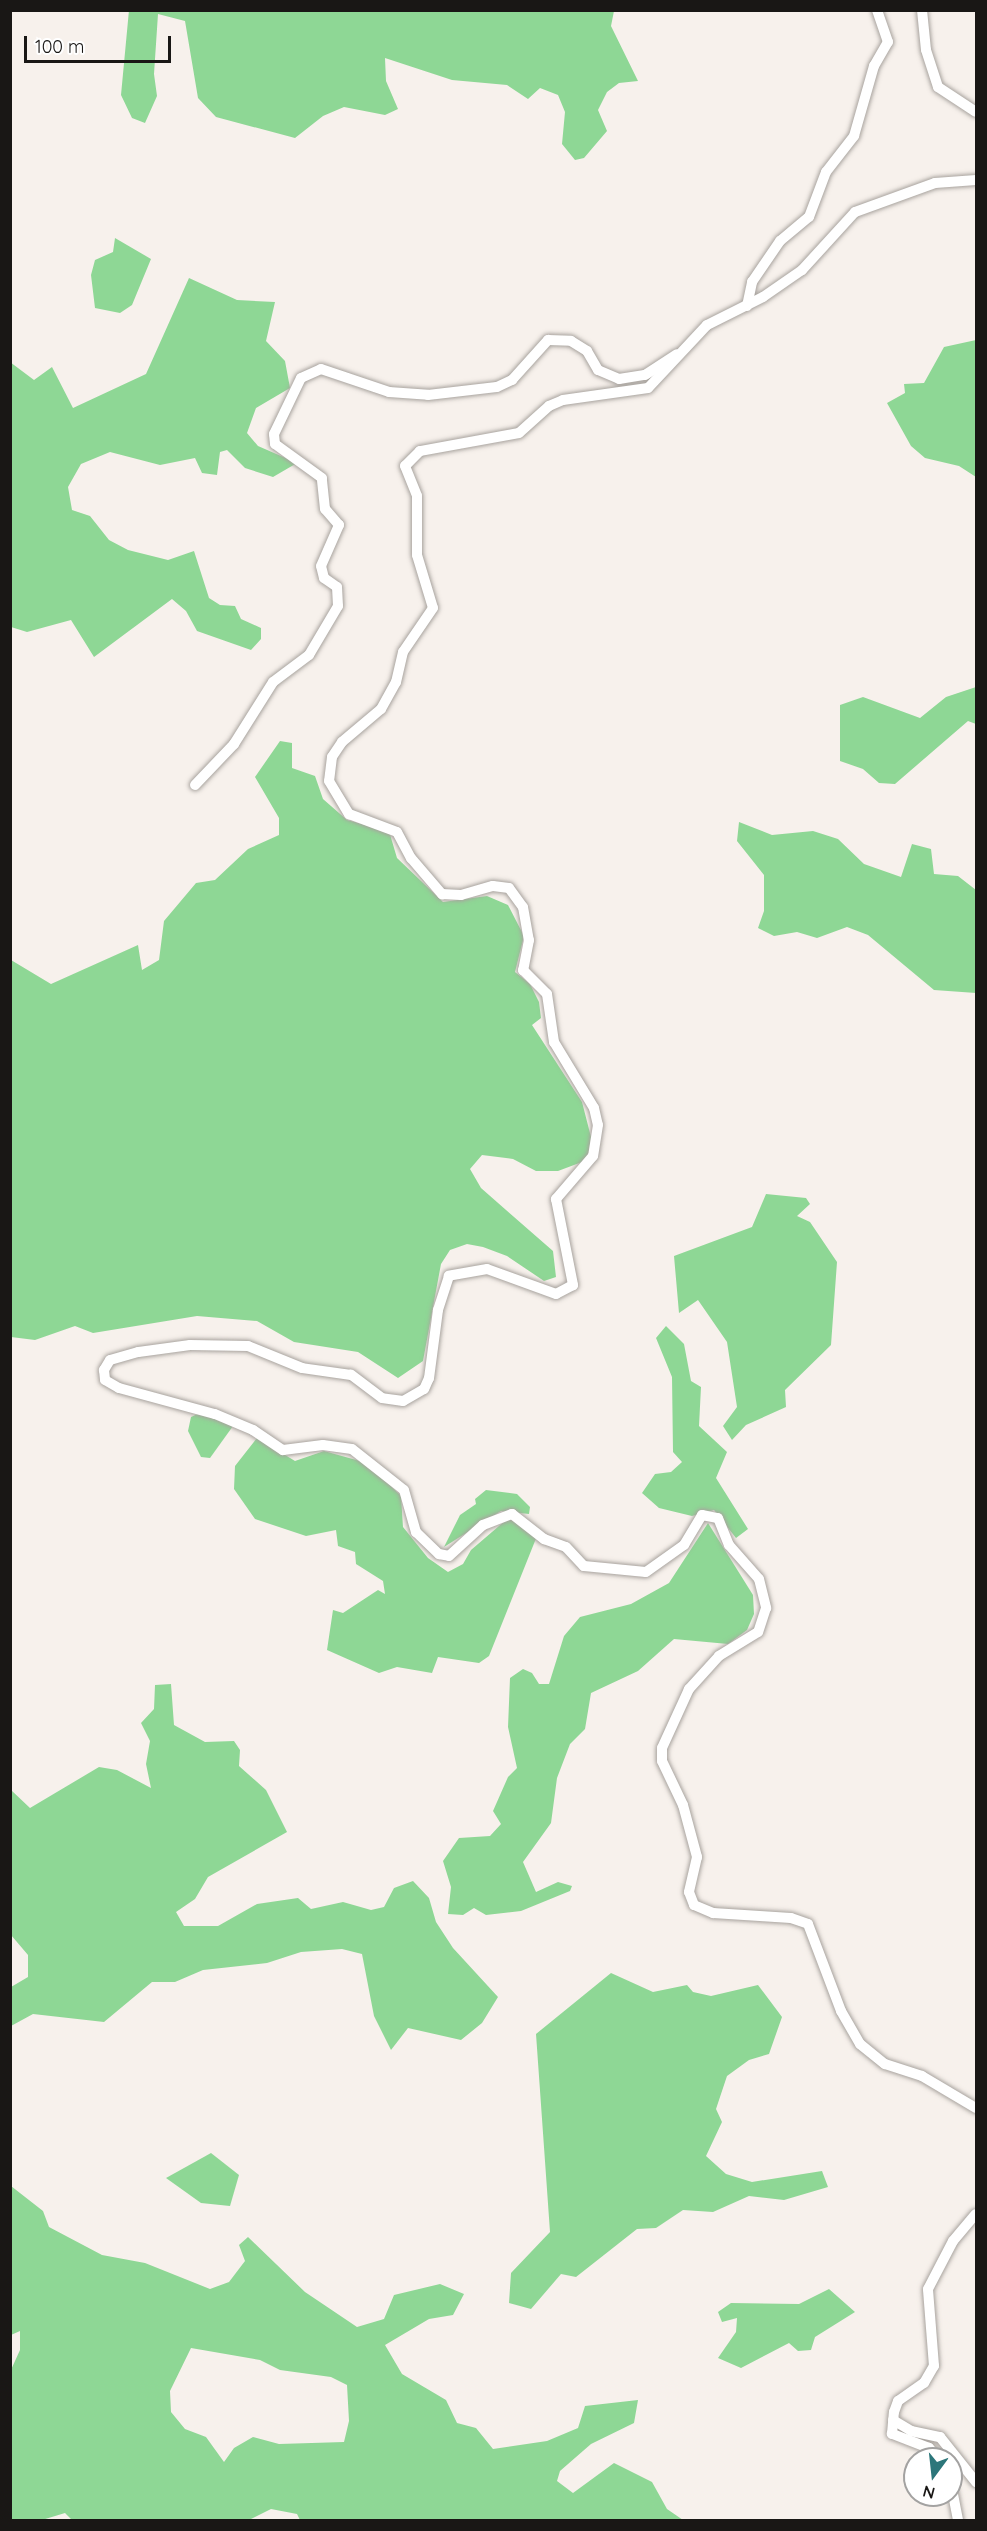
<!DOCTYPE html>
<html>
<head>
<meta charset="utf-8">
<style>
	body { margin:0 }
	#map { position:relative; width:987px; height:2531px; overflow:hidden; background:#f7f1ec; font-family:Quicksand,sans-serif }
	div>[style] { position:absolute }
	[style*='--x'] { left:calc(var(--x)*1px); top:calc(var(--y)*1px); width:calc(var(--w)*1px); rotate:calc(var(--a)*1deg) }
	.green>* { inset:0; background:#8ed795 }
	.roads { filter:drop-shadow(0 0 2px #a8a39e) drop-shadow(0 0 2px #a8a39e) }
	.minor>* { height:10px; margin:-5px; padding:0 5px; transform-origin:5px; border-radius:5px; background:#fff }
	span { translate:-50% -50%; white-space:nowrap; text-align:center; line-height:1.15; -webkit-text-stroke:6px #fff; paint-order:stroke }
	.frame { position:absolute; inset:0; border:12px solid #191715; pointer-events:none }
	.north { position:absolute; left:903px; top:2447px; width:60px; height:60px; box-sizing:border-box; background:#fff; border:2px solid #a3a2a1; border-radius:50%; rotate:195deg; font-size:16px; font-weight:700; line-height:24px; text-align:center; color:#191715 }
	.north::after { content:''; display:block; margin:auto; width:21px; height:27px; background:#2c767a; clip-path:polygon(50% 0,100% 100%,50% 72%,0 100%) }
	.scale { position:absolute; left:24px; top:36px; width:147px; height:27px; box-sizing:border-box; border:3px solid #191715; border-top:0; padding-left:8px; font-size:18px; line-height:21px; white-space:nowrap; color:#191715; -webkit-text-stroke:4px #fff; paint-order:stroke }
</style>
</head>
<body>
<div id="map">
	<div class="green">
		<div style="clip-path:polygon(129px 10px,614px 11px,611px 26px,638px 81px,619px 83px,607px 92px,598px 110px,607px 131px,584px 158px,575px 160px,562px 144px,565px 112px,558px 95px,540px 88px,528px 99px,507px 85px,452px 80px,385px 58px,386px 81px,398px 109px,385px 115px,344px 107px,323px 116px,295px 138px,216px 117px,198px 98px,185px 21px,158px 14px,154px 74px,157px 96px,145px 123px,132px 118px,121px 95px)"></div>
		<div style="clip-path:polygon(115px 238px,151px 259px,132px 305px,120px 313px,95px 308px,91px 275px,95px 260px,113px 252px)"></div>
		<div style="clip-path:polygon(189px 278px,237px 300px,275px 302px,266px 341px,285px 361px,290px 388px,256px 408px,247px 433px,258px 446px,297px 463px,273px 477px,245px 468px,227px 450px,220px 452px,217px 475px,202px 473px,195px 458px,160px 465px,110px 452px,81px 464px,68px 487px,72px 510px,90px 516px,109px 540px,128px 550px,168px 560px,194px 551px,209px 598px,220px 605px,235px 606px,241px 619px,261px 628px,261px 639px,251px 650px,197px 631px,186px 611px,172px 599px,94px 657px,71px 620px,27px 632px,11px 627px,10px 362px,34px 380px,52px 367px,73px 408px,146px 374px)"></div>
		<div style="clip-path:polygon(976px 340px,976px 477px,959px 466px,925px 458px,911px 446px,887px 403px,905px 393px,904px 384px,924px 383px,944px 347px)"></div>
		<div style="clip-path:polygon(976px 687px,976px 724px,968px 721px,895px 784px,879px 783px,863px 769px,840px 761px,840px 705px,863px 697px,920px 718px,946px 697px)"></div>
		<div style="clip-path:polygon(280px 741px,292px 743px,292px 768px,315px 776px,323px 799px,347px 820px,389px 831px,397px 858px,443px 902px,487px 896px,508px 905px,524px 936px,515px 972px,530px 984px,539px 1002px,541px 1018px,532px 1025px,582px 1102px,591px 1137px,589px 1153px,582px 1162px,558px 1171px,536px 1171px,513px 1159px,482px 1155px,470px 1169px,481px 1188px,553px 1251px,556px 1277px,544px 1281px,507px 1256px,483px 1247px,467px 1244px,450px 1250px,441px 1264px,423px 1361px,398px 1378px,358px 1352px,294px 1342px,257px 1321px,197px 1316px,93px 1333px,75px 1326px,35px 1340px,11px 1337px,11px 960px,51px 984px,138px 945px,142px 970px,159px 960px,164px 921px,196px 883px,215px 880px,248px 849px,279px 835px,279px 818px,255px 777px)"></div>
		<div style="clip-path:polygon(739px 822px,772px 835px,813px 831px,838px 839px,864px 864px,901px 877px,912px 844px,931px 849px,934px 874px,958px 876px,976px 890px,976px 993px,934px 990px,868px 935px,847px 927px,817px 938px,797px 932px,774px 936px,758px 928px,764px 911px,764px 875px,737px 841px)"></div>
		<div style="clip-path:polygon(766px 1194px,806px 1198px,810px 1204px,797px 1216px,810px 1222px,837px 1262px,831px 1345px,785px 1390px,786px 1407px,746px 1425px,732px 1440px,723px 1426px,737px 1407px,727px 1342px,698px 1300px,679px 1313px,674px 1256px,752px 1227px)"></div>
		<div style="clip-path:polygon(666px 1326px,684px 1344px,691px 1381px,701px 1387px,699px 1426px,727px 1452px,716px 1478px,748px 1529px,736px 1538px,714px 1510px,692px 1516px,659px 1508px,642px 1493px,655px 1474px,671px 1472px,682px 1462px,673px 1452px,672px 1377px,656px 1338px)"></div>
		<div style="clip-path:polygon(204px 1411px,233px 1426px,210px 1458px,201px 1457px,188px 1431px,191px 1417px)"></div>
		<div style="clip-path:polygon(257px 1438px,295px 1461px,324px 1451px,367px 1463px,401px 1496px,403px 1527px,428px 1558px,448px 1572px,463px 1564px,471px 1550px,506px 1520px,515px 1519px,537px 1536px,489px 1656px,479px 1663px,438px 1657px,432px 1673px,397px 1667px,379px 1673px,327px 1650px,333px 1610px,343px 1613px,378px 1590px,385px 1594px,383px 1581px,356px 1564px,355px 1552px,338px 1546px,336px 1530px,306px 1536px,255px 1519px,234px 1489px,235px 1466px)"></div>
		<div style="clip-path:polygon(486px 1490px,517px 1494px,530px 1507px,529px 1514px,501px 1511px,444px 1547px,460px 1515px,476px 1504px,475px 1499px)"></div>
		<div style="clip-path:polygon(708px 1523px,753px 1595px,754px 1614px,747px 1630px,728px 1644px,674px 1639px,638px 1671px,591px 1693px,585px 1729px,570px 1744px,557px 1778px,551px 1823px,523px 1862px,536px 1892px,558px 1882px,572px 1886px,570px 1891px,521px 1911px,486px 1915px,474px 1908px,463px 1915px,448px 1914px,451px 1887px,443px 1861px,459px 1838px,490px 1836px,501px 1824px,493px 1811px,508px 1777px,517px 1768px,508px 1727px,510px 1678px,523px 1669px,532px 1673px,539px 1684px,549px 1684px,564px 1636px,580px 1617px,631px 1604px,669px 1583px)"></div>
		<div style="clip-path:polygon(171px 1684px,174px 1725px,205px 1742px,234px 1741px,240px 1750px,239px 1766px,266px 1790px,287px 1832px,208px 1877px,195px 1899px,176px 1912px,184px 1926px,218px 1926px,257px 1904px,298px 1898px,311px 1909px,343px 1902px,371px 1910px,384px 1907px,394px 1888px,413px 1881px,429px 1898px,436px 1922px,453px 1948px,498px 1997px,482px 2023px,461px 2040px,408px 2028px,391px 2050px,374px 2016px,362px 1954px,342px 1949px,301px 1952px,267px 1963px,203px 1970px,175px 1982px,152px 1982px,104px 2022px,33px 2014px,11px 2026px,11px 1987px,28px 1977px,28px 1955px,11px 1935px,11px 1790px,30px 1808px,99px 1767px,117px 1770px,151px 1788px,146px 1764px,150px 1741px,141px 1723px,154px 1709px,155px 1685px)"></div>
		<div style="clip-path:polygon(611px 1973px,653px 1992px,687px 1985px,693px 1992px,711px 1996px,758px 1985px,782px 2017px,769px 2054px,749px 2060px,727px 2076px,716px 2109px,722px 2122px,706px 2156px,726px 2174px,752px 2182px,822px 2171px,828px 2187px,784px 2200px,749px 2196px,713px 2212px,683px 2210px,656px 2228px,637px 2229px,576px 2277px,561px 2274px,531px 2309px,509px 2303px,511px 2273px,550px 2232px,536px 2034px)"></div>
		<div style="clip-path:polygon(211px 2153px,239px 2175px,230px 2206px,201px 2203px,166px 2178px)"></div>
		<div style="clip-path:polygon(evenodd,11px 2186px,43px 2211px,49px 2227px,102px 2255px,145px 2263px,210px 2289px,229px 2282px,245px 2261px,239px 2245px,248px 2237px,305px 2292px,357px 2327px,384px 2319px,394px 2295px,440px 2284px,464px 2294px,453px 2315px,429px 2319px,385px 2345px,402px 2374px,446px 2400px,457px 2423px,476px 2428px,493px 2449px,547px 2441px,578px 2428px,585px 2406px,638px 2400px,634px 2423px,591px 2444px,560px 2471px,557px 2481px,573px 2493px,614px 2463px,652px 2482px,667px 2509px,683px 2520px,300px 2520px,297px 2514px,271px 2509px,249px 2520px,72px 2520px,65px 2513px,42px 2520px,11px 2520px,10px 2372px,20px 2350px,20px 2331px,11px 2335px,11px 2186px,191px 2348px,260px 2360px,280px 2370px,331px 2377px,347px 2385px,349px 2421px,344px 2442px,279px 2444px,253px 2437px,234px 2448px,224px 2462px,206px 2437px,185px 2429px,171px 2412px,170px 2391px,191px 2348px)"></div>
		<div style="clip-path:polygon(829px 2289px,855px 2312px,815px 2337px,811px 2350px,798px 2351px,789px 2343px,741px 2368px,718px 2358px,736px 2332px,737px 2318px,722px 2322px,718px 2312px,731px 2303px,799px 2304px)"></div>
	</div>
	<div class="roads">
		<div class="minor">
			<div style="--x:922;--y:10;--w:40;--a:84.3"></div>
			<div style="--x:926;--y:50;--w:39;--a:72"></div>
			<div style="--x:938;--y:87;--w:45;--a:33.3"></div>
			<div style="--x:976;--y:180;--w:41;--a:175.8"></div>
			<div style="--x:935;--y:183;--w:85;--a:160.1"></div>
			<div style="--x:855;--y:212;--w:79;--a:132.4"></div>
			<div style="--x:802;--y:270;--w:47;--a:145.3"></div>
			<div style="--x:763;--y:297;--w:63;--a:153.4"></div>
			<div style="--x:707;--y:325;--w:86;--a:133.1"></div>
			<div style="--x:648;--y:388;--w:86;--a:172"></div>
			<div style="--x:563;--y:400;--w:15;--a:157"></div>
			<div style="--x:549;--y:406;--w:40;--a:138"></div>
			<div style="--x:519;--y:433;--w:101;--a:169.7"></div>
			<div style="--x:420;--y:451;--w:21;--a:135"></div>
			<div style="--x:405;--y:466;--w:32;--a:68"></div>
			<div style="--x:417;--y:496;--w:59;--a:90"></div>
			<div style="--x:417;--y:555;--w:55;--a:73.2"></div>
			<div style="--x:433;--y:608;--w:53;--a:124.3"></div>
			<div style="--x:403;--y:652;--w:31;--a:103"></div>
			<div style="--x:396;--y:682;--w:31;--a:119"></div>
			<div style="--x:381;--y:709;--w:51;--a:139.8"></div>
			<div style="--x:342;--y:742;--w:18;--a:124"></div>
			<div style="--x:332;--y:757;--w:24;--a:97"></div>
			<div style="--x:329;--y:781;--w:39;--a:59"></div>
			<div style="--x:349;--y:814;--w:51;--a:20.6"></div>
			<div style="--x:397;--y:832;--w:30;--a:62"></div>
			<div style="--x:411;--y:858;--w:48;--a:49.3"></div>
			<div style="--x:442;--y:894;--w:19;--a:3"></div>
			<div style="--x:461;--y:895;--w:33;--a:-16"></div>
			<div style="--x:493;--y:886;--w:16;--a:7"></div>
			<div style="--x:509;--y:888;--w:24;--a:54"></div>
			<div style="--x:523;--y:907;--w:34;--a:80"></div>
			<div style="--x:529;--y:940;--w:31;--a:101"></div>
			<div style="--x:523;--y:970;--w:34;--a:45"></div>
			<div style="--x:547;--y:994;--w:49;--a:81.7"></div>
			<div style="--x:554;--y:1042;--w:77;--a:58.8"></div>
			<div style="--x:594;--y:1108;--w:17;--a:77"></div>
			<div style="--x:598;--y:1125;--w:31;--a:99"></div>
			<div style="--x:593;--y:1156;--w:57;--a:130.7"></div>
			<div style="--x:556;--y:1199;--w:88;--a:78.8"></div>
			<div style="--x:573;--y:1285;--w:19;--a:152"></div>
			<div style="--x:556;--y:1294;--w:73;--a:-160.1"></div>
			<div style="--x:487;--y:1269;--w:39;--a:170"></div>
			<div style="--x:449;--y:1276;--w:36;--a:108"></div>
			<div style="--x:438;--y:1310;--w:69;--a:97.5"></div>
			<div style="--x:429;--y:1378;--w:12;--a:114"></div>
			<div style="--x:424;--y:1389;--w:24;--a:150"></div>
			<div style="--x:403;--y:1401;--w:21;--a:-172"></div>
			<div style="--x:382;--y:1398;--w:39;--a:-143"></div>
			<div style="--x:351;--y:1375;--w:49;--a:-171.9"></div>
			<div style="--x:302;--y:1368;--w:58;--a:-157.8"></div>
			<div style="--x:248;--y:1346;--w:58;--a:-179"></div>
			<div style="--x:190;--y:1345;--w:52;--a:172.3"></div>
			<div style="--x:138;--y:1352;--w:29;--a:164"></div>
			<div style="--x:110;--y:1360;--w:12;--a:121"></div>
			<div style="--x:104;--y:1370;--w:10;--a:84"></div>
			<div style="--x:105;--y:1380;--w:16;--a:30"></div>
			<div style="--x:119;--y:1388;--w:99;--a:15.2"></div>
			<div style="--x:215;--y:1414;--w:41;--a:22.8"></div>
			<div style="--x:253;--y:1430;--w:36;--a:34"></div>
			<div style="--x:283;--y:1450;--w:40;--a:-7.1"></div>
			<div style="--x:323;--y:1445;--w:29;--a:8"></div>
			<div style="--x:352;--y:1449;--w:66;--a:38.3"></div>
			<div style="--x:404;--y:1490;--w:44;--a:74.1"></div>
			<div style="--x:416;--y:1532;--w:32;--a:44"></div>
			<div style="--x:439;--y:1554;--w:10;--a:11"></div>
			<div style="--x:449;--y:1556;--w:46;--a:-42.4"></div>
			<div style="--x:483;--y:1525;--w:31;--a:-21"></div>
			<div style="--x:512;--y:1514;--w:41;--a:38"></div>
			<div style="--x:544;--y:1539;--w:23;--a:20"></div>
			<div style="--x:566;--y:1547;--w:26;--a:47"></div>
			<div style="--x:584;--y:1566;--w:62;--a:5.5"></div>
			<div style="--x:646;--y:1572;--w:47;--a:-35.4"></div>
			<div style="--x:684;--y:1545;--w:35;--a:-59"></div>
			<div style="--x:702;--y:1515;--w:16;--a:11"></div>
			<div style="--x:718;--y:1518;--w:29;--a:68"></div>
			<div style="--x:729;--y:1545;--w:45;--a:48.6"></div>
			<div style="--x:759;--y:1579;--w:30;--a:76"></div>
			<div style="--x:766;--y:1608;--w:25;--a:108"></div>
			<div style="--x:758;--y:1632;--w:46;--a:148.4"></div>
			<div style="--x:719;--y:1656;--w:45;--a:132.3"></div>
			<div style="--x:689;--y:1689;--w:65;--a:114.6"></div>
			<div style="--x:662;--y:1748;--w:13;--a:90"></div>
			<div style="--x:662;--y:1761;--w:49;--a:64.5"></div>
			<div style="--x:683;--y:1805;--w:54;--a:74.9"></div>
			<div style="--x:697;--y:1857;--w:36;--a:103"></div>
			<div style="--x:689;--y:1892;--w:14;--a:69"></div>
			<div style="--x:694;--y:1905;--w:21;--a:23"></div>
			<div style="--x:713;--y:1913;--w:78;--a:3.7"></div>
			<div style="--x:791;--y:1918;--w:18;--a:19"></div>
			<div style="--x:808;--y:1924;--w:93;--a:69.2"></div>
			<div style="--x:841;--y:2011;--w:38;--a:60"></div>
			<div style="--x:860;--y:2044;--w:32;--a:39"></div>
			<div style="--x:885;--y:2064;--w:39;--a:18"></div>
			<div style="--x:922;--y:2076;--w:63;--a:30.7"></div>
			<div style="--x:747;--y:306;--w:25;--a:-78"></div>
			<div style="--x:752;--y:282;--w:50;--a:-55.7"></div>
			<div style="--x:780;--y:241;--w:38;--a:-40"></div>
			<div style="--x:809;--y:217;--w:48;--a:-69.3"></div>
			<div style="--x:826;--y:172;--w:46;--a:-52.1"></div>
			<div style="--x:854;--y:136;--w:73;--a:-74.1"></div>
			<div style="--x:874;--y:66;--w:28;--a:-60"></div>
			<div style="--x:888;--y:42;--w:34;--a:-109"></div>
			<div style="--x:195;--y:785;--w:57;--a:-46.4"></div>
			<div style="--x:234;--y:744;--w:73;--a:-57.8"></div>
			<div style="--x:273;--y:682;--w:45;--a:-36.9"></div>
			<div style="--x:309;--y:655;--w:57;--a:-59.4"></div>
			<div style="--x:338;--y:606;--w:19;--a:-93"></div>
			<div style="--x:337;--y:587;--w:16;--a:-145"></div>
			<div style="--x:324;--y:578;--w:12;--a:-104"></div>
			<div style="--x:321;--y:566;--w:45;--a:-66.3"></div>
			<div style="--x:339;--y:525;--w:21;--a:-131"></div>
			<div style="--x:325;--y:509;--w:31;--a:-96"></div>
			<div style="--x:322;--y:478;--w:58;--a:-144.1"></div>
			<div style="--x:275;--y:444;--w:10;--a:-96"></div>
			<div style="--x:274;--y:434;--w:62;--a:-64.3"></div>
			<div style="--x:301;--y:378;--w:22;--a:-24"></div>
			<div style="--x:321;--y:369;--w:72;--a:18.7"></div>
			<div style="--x:389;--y:392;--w:39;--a:4"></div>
			<div style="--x:428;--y:395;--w:69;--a:-6.6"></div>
			<div style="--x:497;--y:387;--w:17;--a:-25"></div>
			<div style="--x:512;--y:380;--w:54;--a:-48"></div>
			<div style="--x:548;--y:340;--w:23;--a:2"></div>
			<div style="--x:571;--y:341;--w:19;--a:32"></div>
			<div style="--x:587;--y:351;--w:22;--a:60"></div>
			<div style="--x:598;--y:370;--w:23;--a:23"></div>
			<div style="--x:619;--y:379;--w:26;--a:-9"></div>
			<div style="--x:645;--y:375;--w:38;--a:-33"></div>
			<div style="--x:893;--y:2420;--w:21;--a:31"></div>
			<div style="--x:911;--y:2431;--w:30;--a:12"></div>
			<div style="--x:940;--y:2437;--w:58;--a:51.3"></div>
			<div style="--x:939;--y:2459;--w:15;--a:-132"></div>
			<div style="--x:929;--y:2448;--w:40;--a:-159"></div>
			<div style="--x:892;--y:2434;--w:22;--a:-85"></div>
			<div style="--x:894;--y:2412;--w:12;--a:-70"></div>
			<div style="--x:898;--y:2401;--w:32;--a:-35"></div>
			<div style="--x:924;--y:2383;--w:20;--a:-60"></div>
			<div style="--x:934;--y:2366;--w:77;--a:-94.5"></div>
			<div style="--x:928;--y:2289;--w:54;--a:-62.5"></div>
			<div style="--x:953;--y:2241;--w:35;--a:-50"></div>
			<div style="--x:951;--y:2484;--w:37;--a:79"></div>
		</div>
	</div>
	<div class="frame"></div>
	<div class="north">N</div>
	<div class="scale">100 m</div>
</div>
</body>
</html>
